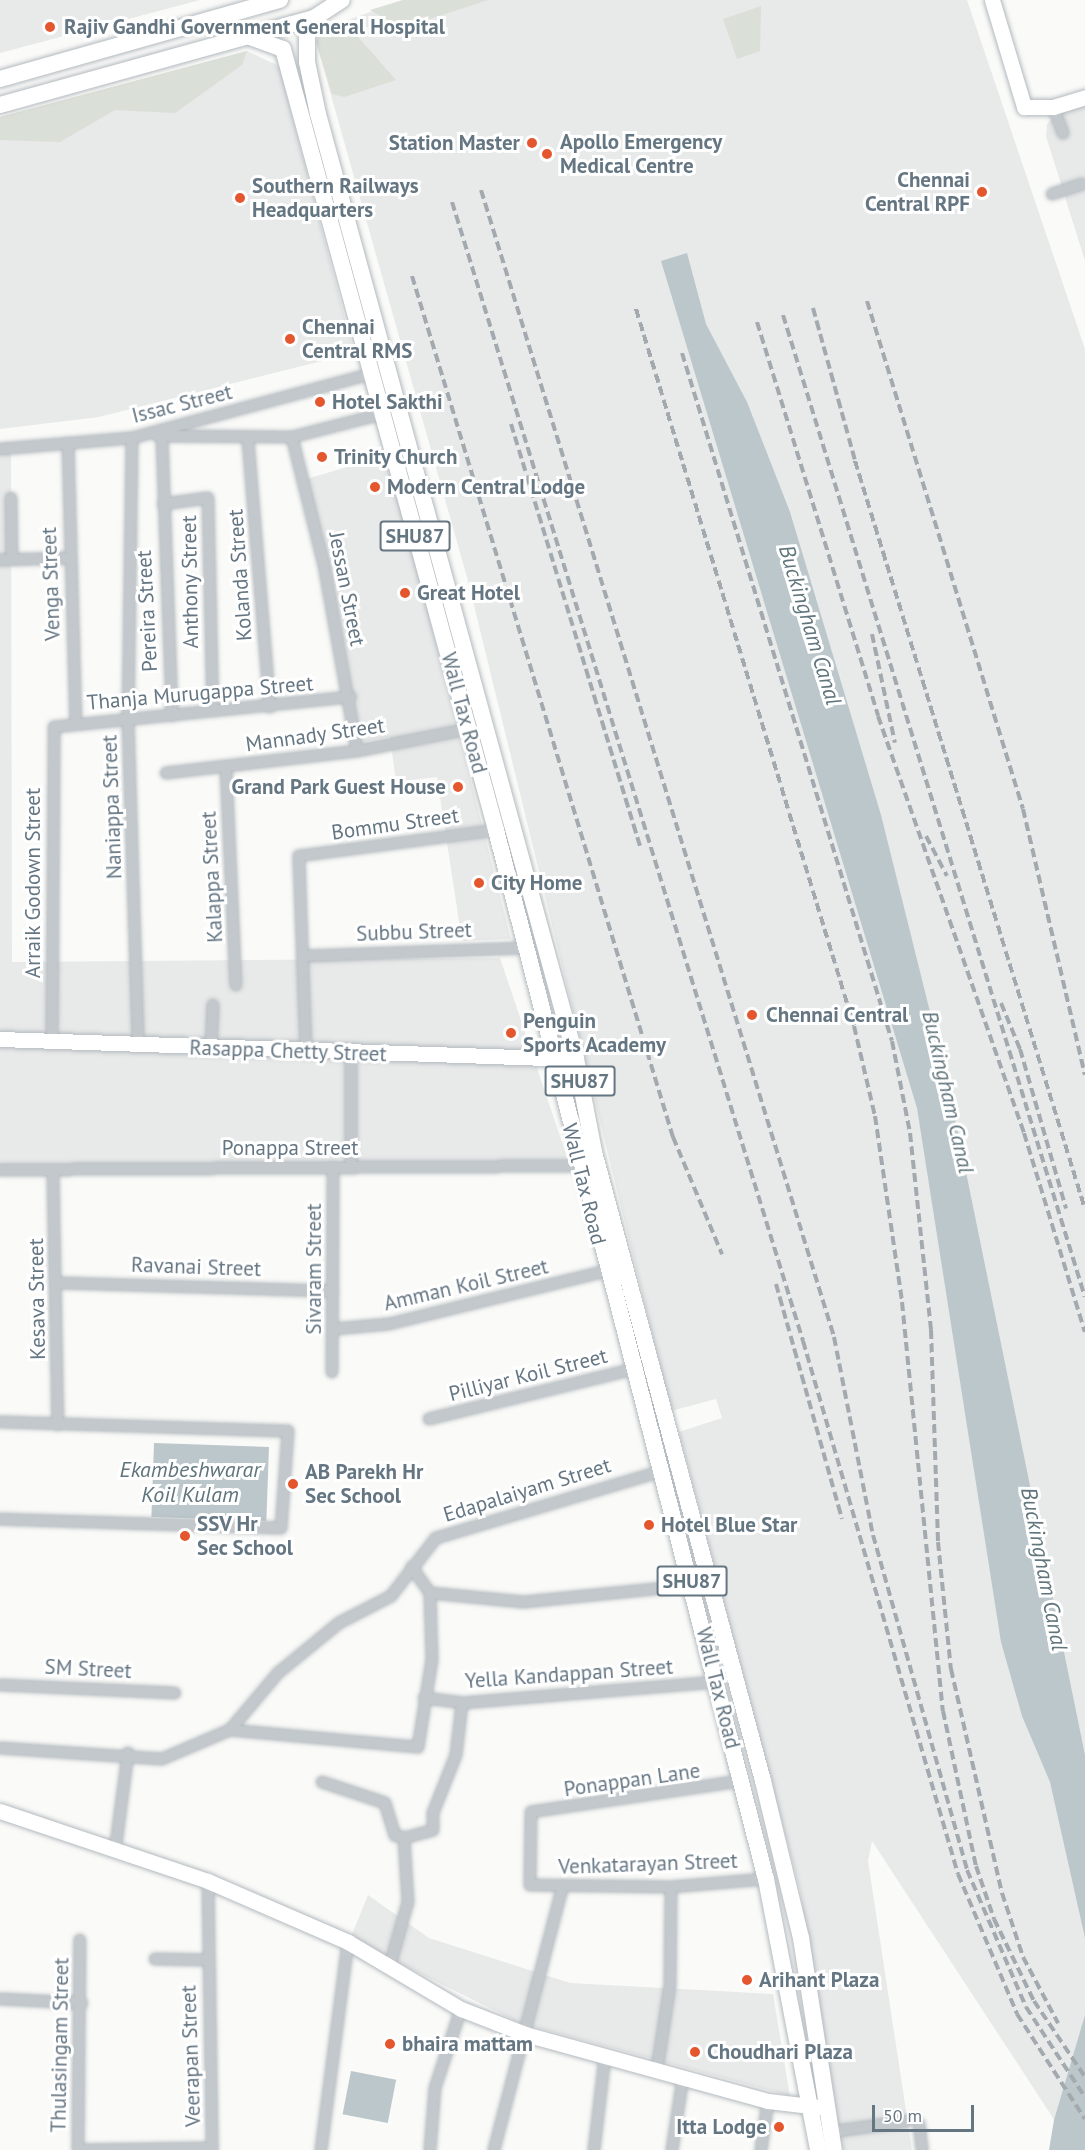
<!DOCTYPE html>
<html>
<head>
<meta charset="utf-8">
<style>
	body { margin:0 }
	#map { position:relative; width:1085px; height:2150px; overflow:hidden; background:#fafaf8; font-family:"PT Sans",sans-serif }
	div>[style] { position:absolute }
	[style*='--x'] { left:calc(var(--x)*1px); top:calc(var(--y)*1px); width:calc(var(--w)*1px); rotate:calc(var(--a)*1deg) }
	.built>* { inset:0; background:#e8e9e9 }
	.green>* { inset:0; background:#dadfd7 }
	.water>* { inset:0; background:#bbc7cb; transform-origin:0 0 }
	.roads { filter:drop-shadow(0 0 2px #b3babf) drop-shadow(0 0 2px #b3babf) }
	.street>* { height:10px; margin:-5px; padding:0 5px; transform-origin:5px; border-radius:5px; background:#c3c8cc }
	.secondary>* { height:15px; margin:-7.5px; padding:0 7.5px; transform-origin:7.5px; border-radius:7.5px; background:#fff }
	.primary>* { height:16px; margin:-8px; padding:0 8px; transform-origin:8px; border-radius:8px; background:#fff }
	.rail>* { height:4px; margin-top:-2px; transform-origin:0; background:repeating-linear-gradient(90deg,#a2aab0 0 9px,transparent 0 13.5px) }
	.dots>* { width:16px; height:16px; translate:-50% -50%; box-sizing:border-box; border:3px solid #fff; border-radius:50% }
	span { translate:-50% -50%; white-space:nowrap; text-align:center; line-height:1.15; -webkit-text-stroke:6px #fff; paint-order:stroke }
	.shield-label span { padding:2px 4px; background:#fff; border:2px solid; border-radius:4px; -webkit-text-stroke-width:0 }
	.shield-label { font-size:20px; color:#657683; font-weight:700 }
	.poi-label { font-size:21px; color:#657683; font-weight:700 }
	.left { translate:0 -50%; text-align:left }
	.right { translate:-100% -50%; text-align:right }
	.street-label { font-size:21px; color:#657683 }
	.water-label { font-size:22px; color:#60757c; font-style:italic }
	.scale { position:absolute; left:872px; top:2105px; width:102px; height:27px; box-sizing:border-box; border:3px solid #657683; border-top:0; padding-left:8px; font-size:18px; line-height:21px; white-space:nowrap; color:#657683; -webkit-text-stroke:4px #fff; paint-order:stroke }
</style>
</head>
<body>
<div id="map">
	<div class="built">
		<div style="clip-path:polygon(0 0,200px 0,0 53px)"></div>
		<div style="clip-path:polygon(403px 0,967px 0,1085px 349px,1085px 2150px,1074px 2150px,872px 1841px,868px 1861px,912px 2150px,843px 2150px,800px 1890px,679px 1432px,722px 1418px,716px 1399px,671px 1411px,468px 581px,316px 42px,326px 28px)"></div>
		<div style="clip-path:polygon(247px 51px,279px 66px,354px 353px,99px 417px,0 429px,0 117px)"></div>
		<div style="clip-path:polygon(1085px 105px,1085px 261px,1046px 136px,1047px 124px,1056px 116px)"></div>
		<div style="clip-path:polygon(11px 443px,12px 962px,500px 958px,570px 1166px,0 1167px,0 444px)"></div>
		<div style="clip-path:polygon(388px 455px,511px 939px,462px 941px,437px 777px,396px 782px,390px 737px,355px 743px,303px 480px)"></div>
		<div style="clip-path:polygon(368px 1895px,429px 1938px,570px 1983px,773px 1994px,790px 2096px,520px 2023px,350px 1939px)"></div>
	</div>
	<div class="green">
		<div style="clip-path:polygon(403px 0,488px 0,402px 28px,370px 10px)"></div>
		<div style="clip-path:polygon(761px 6px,760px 51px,737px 59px,723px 19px)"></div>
		<div style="clip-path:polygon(343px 20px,396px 80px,344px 97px,332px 94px,316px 42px,319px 33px)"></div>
		<div style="clip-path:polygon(247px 51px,242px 65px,175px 113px,115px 110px,60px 142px,0 140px,0 117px)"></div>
	</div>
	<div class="water">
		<div style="clip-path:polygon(687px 253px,706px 324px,747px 402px,790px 512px,881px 815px,948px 1084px,1085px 1755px,1085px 1938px,1050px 1782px,1022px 1716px,1001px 1642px,917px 1108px,661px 261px)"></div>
		<div style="left:154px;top:1443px;width:115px;height:74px;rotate:2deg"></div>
		<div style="clip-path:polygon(1085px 2015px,1085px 2150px,1049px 2150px,1054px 2120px)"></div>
		<div style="left:351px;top:2071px;width:46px;height:44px;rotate:11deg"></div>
	</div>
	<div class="roads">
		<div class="street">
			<div style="--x:1053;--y:107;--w:28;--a:69"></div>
			<div style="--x:1052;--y:194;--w:32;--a:-18"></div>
			<div style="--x:158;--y:436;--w:134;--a:0.4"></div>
			<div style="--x:292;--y:437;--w:93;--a:-14.3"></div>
			<div style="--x:292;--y:437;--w:132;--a:76"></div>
			<div style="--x:324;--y:565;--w:189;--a:79.9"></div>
			<div style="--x:132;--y:438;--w:282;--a:90.8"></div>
			<div style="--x:128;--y:720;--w:324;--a:88.2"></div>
			<div style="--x:162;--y:438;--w:278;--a:87.9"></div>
			<div style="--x:248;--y:440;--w:268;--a:85.3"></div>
			<div style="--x:68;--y:443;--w:281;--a:88.4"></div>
			<div style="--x:0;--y:449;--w:132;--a:-4.8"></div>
			<div style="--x:132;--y:438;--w:247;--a:-15"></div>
			<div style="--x:11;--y:498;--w:61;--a:89.1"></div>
			<div style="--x:163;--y:504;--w:45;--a:-7.6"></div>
			<div style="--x:208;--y:498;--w:213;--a:88.7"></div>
			<div style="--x:0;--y:560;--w:68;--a:-1.7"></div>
			<div style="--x:226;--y:768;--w:217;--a:87.4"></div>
			<div style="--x:166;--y:773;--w:192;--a:-6.6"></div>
			<div style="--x:357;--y:751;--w:113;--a:-11.2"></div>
			<div style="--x:304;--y:956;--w:222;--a:-2.1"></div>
			<div style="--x:52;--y:1039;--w:312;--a:-89.6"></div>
			<div style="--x:54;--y:727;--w:298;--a:-5.8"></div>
			<div style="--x:211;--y:1050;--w:45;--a:-87.5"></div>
			<div style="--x:306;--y:1051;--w:195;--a:-92.1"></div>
			<div style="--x:299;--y:856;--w:199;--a:-7.5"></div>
			<div style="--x:351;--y:1053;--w:114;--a:90"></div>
			<div style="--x:0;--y:1170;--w:580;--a:-0.4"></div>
			<div style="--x:53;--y:1173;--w:252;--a:88.9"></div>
			<div style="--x:57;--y:1283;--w:276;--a:1.7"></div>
			<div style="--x:334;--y:1329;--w:55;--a:-5.2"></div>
			<div style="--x:389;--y:1324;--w:223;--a:-13.7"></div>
			<div style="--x:332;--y:1372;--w:205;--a:-89.7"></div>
			<div style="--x:429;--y:1419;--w:215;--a:-13.7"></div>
			<div style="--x:0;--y:1422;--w:288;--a:1.8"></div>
			<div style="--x:288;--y:1431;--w:97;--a:94.1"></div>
			<div style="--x:281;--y:1528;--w:281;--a:-178.2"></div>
			<div style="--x:430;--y:1593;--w:94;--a:5.5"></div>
			<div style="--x:524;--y:1602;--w:170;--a:-5.7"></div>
			<div style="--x:0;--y:1685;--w:175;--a:2.6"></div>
			<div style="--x:424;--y:1698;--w:38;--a:7"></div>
			<div style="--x:462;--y:1703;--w:256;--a:-4.7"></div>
			<div style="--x:230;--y:1730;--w:189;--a:5.2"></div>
			<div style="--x:418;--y:1747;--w:88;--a:-80.9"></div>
			<div style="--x:432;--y:1660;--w:67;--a:-91.7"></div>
			<div style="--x:430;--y:1593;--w:32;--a:-125"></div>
			<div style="--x:0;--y:1748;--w:162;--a:3.9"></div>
			<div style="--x:162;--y:1759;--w:74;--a:-23.1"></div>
			<div style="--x:230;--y:1730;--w:75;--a:-49.9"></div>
			<div style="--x:278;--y:1673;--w:79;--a:-39.3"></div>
			<div style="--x:339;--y:1623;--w:59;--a:-27.4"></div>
			<div style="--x:391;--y:1596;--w:73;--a:-52.2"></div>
			<div style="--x:436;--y:1538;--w:236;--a:-16.5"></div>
			<div style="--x:740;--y:1781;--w:211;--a:171.6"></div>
			<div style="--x:531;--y:1812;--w:73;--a:90.8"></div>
			<div style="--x:530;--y:1885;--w:141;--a:0.8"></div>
			<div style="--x:671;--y:1887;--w:95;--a:-4.8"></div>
			<div style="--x:322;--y:1782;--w:66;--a:18.4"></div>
			<div style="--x:385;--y:1803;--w:34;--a:73"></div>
			<div style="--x:395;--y:1835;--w:9;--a:18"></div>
			<div style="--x:115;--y:1852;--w:100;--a:-82.5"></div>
			<div style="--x:208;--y:1881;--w:269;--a:89.1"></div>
			<div style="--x:155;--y:1959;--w:53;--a:1.1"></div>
			<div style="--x:389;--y:1969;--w:70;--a:-74.2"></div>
			<div style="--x:408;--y:1902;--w:64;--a:-93.6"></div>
			<div style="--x:404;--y:1838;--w:30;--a:-15"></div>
			<div style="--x:433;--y:1830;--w:17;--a:-90"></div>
			<div style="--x:433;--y:1813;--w:62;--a:-68.4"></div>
			<div style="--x:456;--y:1755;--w:52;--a:-83.4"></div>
			<div style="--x:0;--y:1999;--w:82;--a:2.8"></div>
			<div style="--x:657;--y:2070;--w:86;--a:-81.3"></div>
			<div style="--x:670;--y:1985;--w:98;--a:-89.4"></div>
			<div style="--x:919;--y:2124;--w:26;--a:83"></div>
			<div style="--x:831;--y:2132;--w:77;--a:-8.2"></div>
			<div style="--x:78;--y:2150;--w:210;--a:-89.5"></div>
			<div style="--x:81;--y:2150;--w:131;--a:-0.9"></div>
			<div style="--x:321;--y:2150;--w:210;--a:-82.6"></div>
			<div style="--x:430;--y:2150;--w:62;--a:-85.4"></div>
			<div style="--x:435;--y:2088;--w:83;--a:-71.8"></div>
			<div style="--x:494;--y:2150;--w:273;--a:-75.4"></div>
			<div style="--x:594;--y:2150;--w:94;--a:-83.3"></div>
			<div style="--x:672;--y:2150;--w:74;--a:-81.4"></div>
			<div style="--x:761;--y:2150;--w:49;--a:-81.9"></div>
		</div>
		<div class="secondary">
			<div style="--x:992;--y:0;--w:112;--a:73.3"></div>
			<div style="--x:1024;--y:107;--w:29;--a:0"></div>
			<div style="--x:1053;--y:107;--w:34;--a:-17"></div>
			<div style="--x:0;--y:1039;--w:576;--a:1.99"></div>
			<div style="--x:0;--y:1811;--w:219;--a:18.6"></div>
			<div style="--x:208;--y:1881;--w:153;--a:23.5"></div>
			<div style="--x:348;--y:1942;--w:131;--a:30.7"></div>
			<div style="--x:461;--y:2009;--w:69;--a:21.3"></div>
			<div style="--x:525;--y:2034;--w:252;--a:15.4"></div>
			<div style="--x:768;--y:2101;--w:51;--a:6.7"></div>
		</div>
		<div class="primary">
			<div style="--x:314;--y:18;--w:19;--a:111"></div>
			<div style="--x:307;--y:36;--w:26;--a:90"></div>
			<div style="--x:307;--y:62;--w:53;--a:78.1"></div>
			<div style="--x:318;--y:114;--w:980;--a:74.73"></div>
			<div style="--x:576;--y:1059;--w:95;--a:79"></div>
			<div style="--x:594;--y:1152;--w:651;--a:74.96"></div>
			<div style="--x:763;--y:1781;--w:162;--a:76.4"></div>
			<div style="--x:801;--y:1938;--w:215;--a:81.2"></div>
			<div style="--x:250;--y:37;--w:35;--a:20"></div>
			<div style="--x:283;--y:49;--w:810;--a:74.74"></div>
			<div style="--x:496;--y:830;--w:1083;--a:75.57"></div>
			<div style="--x:766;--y:1879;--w:276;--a:79.1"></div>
			<div style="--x:0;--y:79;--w:291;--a:-15.8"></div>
			<div style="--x:0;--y:105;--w:326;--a:-15.5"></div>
			<div style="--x:314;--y:18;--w:33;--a:-33"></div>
		</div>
	</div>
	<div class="rail">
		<div style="--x:481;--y:190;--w:1200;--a:72.89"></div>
		<div style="--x:834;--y:1337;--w:202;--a:78.9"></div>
		<div style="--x:873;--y:1535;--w:348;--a:74.3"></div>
		<div style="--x:967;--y:1870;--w:149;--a:66.7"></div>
		<div style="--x:1026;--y:2007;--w:108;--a:56.8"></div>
		<div style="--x:452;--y:202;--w:1192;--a:72.87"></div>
		<div style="--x:803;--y:1341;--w:555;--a:73.79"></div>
		<div style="--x:958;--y:1874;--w:152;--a:67.1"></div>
		<div style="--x:1017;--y:2014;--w:125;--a:57.1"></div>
		<div style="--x:412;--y:276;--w:900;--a:73.14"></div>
		<div style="--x:673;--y:1137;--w:127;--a:67.3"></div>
		<div style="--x:867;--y:301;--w:531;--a:72.93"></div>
		<div style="--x:1023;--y:809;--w:273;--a:76.9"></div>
		<div style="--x:813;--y:308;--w:159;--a:74.6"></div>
		<div style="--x:855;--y:461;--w:783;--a:72.91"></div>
		<div style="--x:636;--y:309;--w:749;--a:73.09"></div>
		<div style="--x:854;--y:1026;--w:92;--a:76.9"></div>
		<div style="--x:875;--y:1116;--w:188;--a:81.7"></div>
		<div style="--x:902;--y:1302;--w:411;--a:84.3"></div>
		<div style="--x:943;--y:1711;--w:158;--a:78"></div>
		<div style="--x:976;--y:1866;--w:56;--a:71.2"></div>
		<div style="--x:994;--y:1919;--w:91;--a:64"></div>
		<div style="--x:1034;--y:2001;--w:92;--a:56.1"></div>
		<div style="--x:783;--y:315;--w:1027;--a:72.91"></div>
		<div style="--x:757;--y:322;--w:412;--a:72.9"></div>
		<div style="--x:878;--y:716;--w:442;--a:70.7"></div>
		<div style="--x:1024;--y:1133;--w:208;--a:73"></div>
		<div style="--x:682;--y:353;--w:719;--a:73.03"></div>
		<div style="--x:892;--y:1041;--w:94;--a:78.9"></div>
		<div style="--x:910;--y:1133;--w:198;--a:83.9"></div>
		<div style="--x:931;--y:1330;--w:212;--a:88.1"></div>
		<div style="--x:938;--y:1542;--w:128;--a:84.2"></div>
		<div style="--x:951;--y:1669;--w:230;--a:77.2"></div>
		<div style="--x:1002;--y:1893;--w:67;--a:71.8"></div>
		<div style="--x:1023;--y:1957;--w:75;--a:62.1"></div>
		<div style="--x:511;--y:424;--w:444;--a:73"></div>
		<div style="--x:872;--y:634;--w:111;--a:78.1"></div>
		<div style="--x:926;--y:836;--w:45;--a:62.3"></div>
		<div style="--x:1001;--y:1003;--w:50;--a:67.6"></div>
		<div style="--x:1020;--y:1049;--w:166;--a:73.9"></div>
		<div style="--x:776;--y:1284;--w:244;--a:74.3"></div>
	</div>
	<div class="dots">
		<div style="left:50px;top:27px;background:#e4572e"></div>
		<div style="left:532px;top:143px;background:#e4572e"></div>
		<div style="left:547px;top:154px;background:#e4572e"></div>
		<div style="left:982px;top:192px;background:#e4572e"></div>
		<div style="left:240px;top:198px;background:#e4572e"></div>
		<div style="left:290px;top:339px;background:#e4572e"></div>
		<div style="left:320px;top:402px;background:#e4572e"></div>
		<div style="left:322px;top:457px;background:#e4572e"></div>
		<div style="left:375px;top:487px;background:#e4572e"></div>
		<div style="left:405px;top:593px;background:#e4572e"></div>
		<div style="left:458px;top:787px;background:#e4572e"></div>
		<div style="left:479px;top:883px;background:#e4572e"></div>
		<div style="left:752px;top:1015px;background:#e4572e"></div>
		<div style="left:511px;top:1033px;background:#e4572e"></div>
		<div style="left:293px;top:1484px;background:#e4572e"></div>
		<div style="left:649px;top:1525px;background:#e4572e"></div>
		<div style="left:185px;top:1536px;background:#e4572e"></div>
		<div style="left:747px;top:1980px;background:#e4572e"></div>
		<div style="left:390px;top:2044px;background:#e4572e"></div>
		<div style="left:695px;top:2052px;background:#e4572e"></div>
		<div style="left:779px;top:2127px;background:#e4572e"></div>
	</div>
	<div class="shield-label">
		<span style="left:415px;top:536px">SHU87</span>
		<span style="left:580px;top:1081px">SHU87</span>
		<span style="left:692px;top:1581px">SHU87</span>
	</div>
	<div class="poi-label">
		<span class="left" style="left:64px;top:27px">Rajiv Gandhi Government General Hospital</span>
		<span class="left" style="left:560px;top:154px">Apollo Emergency<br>Medical Centre</span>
		<span class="right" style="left:520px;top:143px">Station Master</span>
		<span class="right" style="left:970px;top:192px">Chennai<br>Central RPF</span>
		<span class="left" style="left:252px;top:198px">Southern Railways<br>Headquarters</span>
		<span class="left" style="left:302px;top:339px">Chennai<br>Central RMS</span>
		<span class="left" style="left:332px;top:402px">Hotel Sakthi</span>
		<span class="left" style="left:334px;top:457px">Trinity Church</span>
		<span class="left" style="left:387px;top:487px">Modern Central Lodge</span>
		<span class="left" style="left:417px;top:593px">Great Hotel</span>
		<span class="right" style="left:446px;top:787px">Grand Park Guest House</span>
		<span class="left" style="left:491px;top:883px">City Home</span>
		<span class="left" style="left:766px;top:1015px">Chennai Central</span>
		<span class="left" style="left:523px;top:1033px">Penguin<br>Sports Academy</span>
		<span class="left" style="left:305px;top:1484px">AB Parekh Hr<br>Sec School</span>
		<span class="left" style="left:197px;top:1536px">SSV Hr<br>Sec School</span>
		<span class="left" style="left:661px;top:1525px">Hotel Blue Star</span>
		<span class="left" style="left:759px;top:1980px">Arihant Plaza</span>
		<span class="left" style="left:402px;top:2044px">bhaira mattam</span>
		<span class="left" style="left:707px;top:2052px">Choudhari Plaza</span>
		<span class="right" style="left:767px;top:2127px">Itta Lodge</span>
	</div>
	<div class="street-label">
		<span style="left:182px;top:404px;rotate:-14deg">Issac Street</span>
		<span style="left:240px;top:575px;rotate:-94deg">Kolanda Street</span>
		<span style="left:190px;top:582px;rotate:-91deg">Anthony Street</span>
		<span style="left:51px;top:584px;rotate:-92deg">Venga Street</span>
		<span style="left:347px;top:589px;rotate:79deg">Jessan Street</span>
		<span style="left:147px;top:611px;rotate:-93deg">Pereira Street</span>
		<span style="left:200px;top:693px;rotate:-5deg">Thanja Murugappa Street</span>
		<span style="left:464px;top:713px;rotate:75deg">Wall Tax Road</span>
		<span style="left:315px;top:735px;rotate:-8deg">Mannady Street</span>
		<span style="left:112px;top:807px;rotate:-92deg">Naniappa Street</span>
		<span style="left:395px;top:824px;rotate:-8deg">Bommu Street</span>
		<span style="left:212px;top:877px;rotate:-93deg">Kalappa Street</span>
		<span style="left:33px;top:883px;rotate:-90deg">Arraik Godown Street</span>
		<span style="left:414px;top:932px;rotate:-2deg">Subbu Street</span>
		<span style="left:288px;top:1051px;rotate:2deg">Rasappa Chetty Street</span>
		<span style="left:290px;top:1148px">Ponappa Street</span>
		<span style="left:584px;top:1184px;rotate:76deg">Wall Tax Road</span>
		<span style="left:196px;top:1267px;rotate:2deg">Ravanai Street</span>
		<span style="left:314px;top:1269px;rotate:-90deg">Sivaram Street</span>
		<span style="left:466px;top:1285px;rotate:-13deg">Amman Koil Street</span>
		<span style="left:37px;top:1299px;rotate:-91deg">Kesava Street</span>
		<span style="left:528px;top:1375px;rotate:-14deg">Pilliyar Koil Street</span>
		<span style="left:527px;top:1490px;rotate:-17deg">Edapalaiyam Street</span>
		<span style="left:88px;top:1669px;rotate:3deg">SM Street</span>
		<span style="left:569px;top:1674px;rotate:-4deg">Yella Kandappan Street</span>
		<span style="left:718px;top:1688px;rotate:76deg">Wall Tax Road</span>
		<span style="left:632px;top:1780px;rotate:-8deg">Ponappan Lane</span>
		<span style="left:648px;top:1864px;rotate:-2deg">Venkatarayan Street</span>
		<span style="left:60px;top:2045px;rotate:-89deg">Thulasingam Street</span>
		<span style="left:191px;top:2056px;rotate:-92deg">Veerapan Street</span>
	</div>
	<div class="water-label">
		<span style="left:810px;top:625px;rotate:73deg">Buckingham Canal</span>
		<span style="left:948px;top:1092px;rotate:77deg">Buckingham Canal</span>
		<span style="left:190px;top:1482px">Ekambeshwarar<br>Koil Kulam</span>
		<span style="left:1044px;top:1569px;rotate:79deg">Buckingham Canal</span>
	</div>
	<div class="scale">50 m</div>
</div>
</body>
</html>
